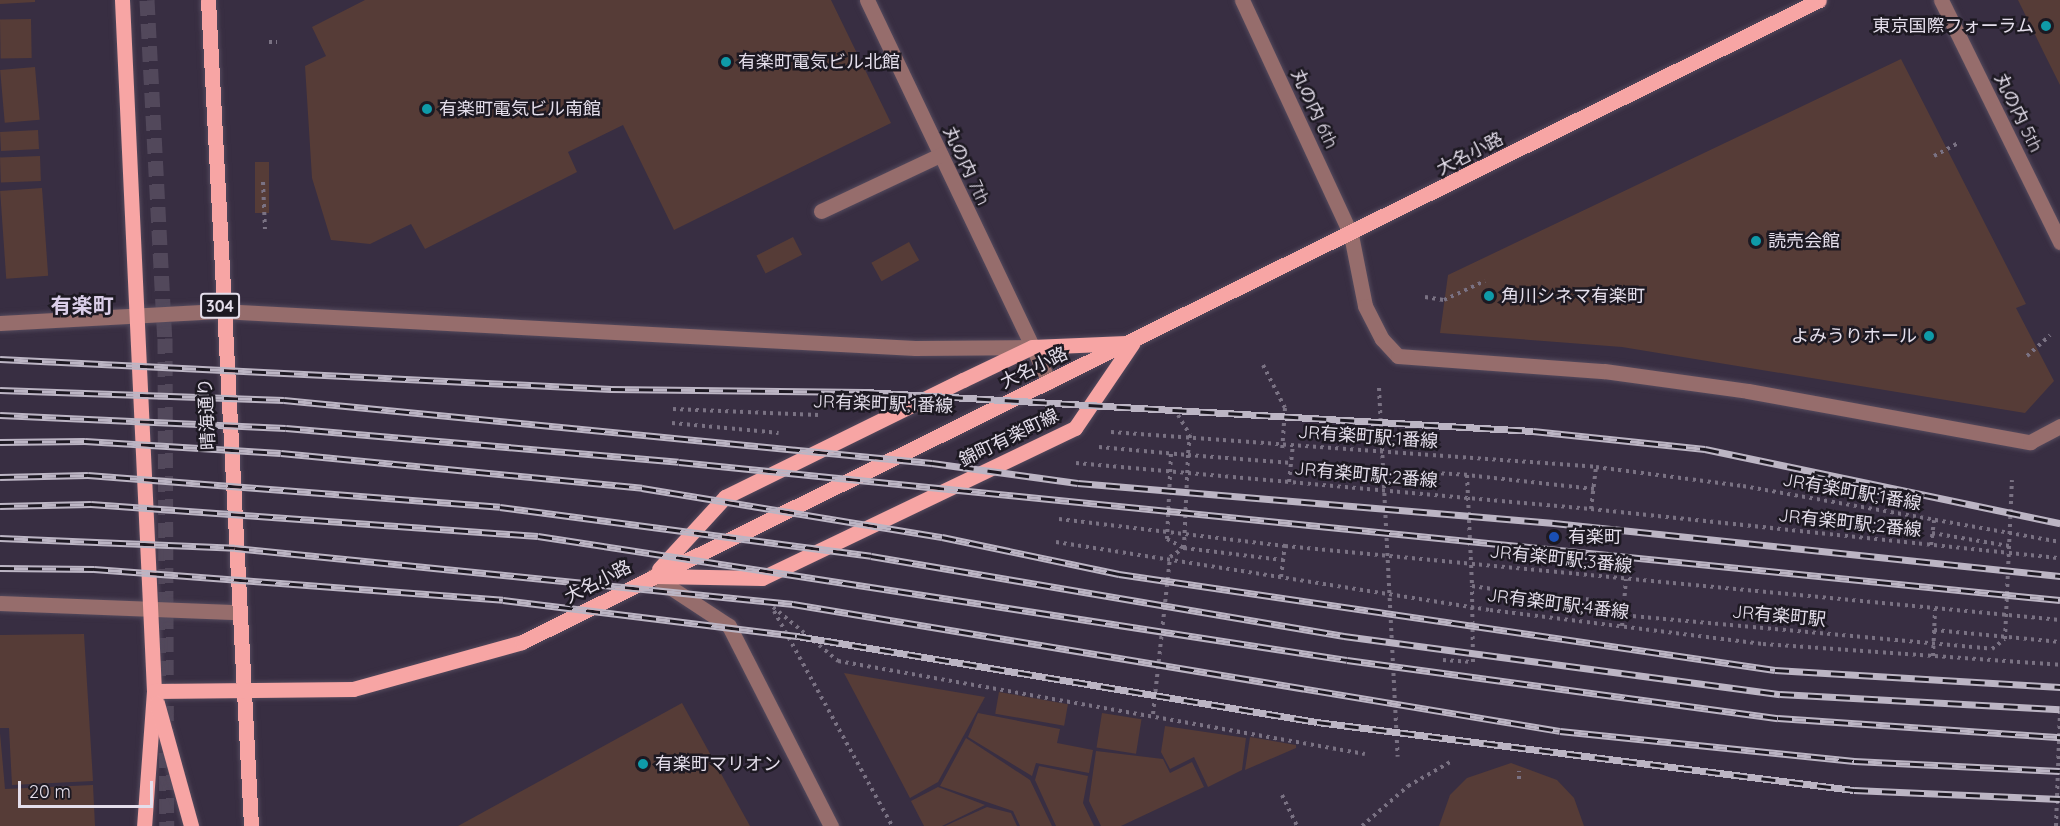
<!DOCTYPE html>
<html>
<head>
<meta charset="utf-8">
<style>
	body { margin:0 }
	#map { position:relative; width:2060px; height:826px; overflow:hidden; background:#382e42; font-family:Quicksand,"Noto Sans JP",sans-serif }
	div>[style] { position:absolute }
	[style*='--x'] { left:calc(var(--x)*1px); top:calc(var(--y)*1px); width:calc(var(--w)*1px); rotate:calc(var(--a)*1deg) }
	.building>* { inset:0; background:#563c37; transform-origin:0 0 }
	.major-tunnel>* { height:15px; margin-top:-7.5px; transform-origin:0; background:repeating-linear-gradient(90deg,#52485b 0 15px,transparent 0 23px) }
	.path>* { height:4px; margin-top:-2px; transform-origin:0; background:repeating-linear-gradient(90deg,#7a7283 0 3px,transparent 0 7.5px) }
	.roads { filter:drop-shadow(0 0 2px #544a5d) drop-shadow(0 0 2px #544a5d) }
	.minor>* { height:15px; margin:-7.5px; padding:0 7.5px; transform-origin:7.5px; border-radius:7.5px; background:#966d6c }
	.major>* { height:15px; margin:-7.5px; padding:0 7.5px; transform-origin:7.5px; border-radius:7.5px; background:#f7a5a4 }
	.rail>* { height:7px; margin-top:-3.5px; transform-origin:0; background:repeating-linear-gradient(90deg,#1d1922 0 14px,#bcb5c4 0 28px); box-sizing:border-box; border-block:2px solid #bcb5c4 }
	.dots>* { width:16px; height:16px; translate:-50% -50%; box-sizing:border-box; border:3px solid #1d1922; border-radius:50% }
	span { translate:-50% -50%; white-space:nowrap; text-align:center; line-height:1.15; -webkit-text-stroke:5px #1d1922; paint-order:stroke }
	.shield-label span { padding:2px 4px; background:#1d1922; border:2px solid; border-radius:4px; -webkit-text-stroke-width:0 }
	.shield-label { font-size:16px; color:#e4deeb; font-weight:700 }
	.poi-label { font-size:18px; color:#e4deeb }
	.right { translate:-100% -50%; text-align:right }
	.left { translate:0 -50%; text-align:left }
	.street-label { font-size:18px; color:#e4deeb }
	.quarter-label { font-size:21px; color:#dacee8; font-weight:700 }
	.scale { position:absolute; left:18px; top:781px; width:135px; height:27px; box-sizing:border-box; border:3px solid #e4deeb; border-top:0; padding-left:8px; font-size:18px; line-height:21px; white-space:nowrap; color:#e4deeb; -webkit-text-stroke:4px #1d1922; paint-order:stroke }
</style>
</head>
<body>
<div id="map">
	<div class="building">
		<div style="clip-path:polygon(0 0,35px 0,35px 2px,0 4px)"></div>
		<div style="clip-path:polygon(365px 0,831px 0,891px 123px,674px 230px,623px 125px,568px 152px,577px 172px,425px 249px,411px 224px,370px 244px,331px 240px,312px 178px,305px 66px,326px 56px,312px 27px)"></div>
		<div style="clip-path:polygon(2018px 0,2060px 0,2060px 85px,2044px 53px)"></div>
		<div style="left:31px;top:19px;width:39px;height:31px;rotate:89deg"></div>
		<div style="clip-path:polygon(1901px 59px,2026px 304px,2016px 308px,2054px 381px,2025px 413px,1622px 347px,1440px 333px,1448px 275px)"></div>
		<div style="left:35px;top:67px;width:53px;height:35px;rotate:85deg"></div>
		<div style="left:38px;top:130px;width:19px;height:38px;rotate:87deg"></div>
		<div style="left:40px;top:156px;width:25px;height:40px;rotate:88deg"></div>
		<div style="left:255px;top:162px;width:14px;height:51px"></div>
		<div style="left:42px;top:188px;width:88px;height:42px;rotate:86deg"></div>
		<div style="left:793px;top:237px;width:20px;height:41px;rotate:63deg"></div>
		<div style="left:909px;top:242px;width:21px;height:43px;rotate:61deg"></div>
		<div style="clip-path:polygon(84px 634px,93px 781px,12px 785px,9px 728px,0 728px,0 635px)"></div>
		<div style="clip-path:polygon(844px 673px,985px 697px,938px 782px,910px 798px)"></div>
		<div style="left:999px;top:692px;width:70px;height:22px;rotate:10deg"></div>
		<div style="clip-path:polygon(682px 703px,750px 826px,458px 826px)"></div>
		<div style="clip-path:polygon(978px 713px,1060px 729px,1057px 743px,1093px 750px,1089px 773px,1036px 763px,1032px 776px,968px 737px)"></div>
		<div style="left:1102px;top:713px;width:40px;height:35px;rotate:9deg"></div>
		<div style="clip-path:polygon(1165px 726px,1246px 738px,1242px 770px,1208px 787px,1194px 757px,1170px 769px,1161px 752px)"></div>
		<div style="clip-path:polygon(0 733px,5px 789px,93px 785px,95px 826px,0 826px)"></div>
		<div style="clip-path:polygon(1250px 737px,1296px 745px,1296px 748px,1245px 770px)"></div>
		<div style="clip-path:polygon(966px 738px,1030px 780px,1052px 826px,1020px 826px,1013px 811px,940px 786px)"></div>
		<div style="clip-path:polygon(1096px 751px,1163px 759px,1170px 773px,1192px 762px,1204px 787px,1121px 826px,1101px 826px,1089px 801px)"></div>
		<div style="clip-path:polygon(1511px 763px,1557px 780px,1574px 798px,1584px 826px,1439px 826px,1450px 795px,1467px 778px)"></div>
		<div style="clip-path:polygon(1039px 766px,1088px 776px,1083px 803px,1094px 826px,1056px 826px,1035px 780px)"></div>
		<div style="clip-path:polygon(938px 787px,985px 805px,942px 826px,924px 826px,911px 801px)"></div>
		<div style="clip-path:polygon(987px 807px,1011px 813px,1017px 826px,945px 826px)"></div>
	</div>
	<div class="major-tunnel">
		<div style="--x:147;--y:0;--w:338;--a:87"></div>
		<div style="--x:165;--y:338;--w:488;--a:89.8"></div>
	</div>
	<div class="path">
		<div style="--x:269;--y:42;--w:8;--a:0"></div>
		<div style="--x:1934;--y:156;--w:27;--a:-28"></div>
		<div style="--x:263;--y:182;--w:47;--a:87.6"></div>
		<div style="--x:1425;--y:297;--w:19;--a:9"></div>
		<div style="--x:1444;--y:300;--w:45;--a:-24.9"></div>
		<div style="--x:2027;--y:356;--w:31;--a:-42"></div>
		<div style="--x:1263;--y:365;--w:48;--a:62.9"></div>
		<div style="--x:1285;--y:408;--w:44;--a:93.9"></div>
		<div style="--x:1379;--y:388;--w:369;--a:87.1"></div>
		<div style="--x:673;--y:409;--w:146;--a:2.4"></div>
		<div style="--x:1178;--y:415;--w:23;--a:59"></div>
		<div style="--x:1190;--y:435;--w:20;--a:96"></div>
		<div style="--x:1188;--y:455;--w:104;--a:4.4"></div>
		<div style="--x:672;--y:423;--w:107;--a:5.3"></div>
		<div style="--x:1111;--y:432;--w:486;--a:4.1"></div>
		<div style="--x:1596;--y:467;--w:148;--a:7.4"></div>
		<div style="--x:1743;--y:486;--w:318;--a:10"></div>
		<div style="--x:1099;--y:447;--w:89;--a:5.1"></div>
		<div style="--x:1188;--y:455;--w:93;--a:92.5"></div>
		<div style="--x:1171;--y:454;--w:85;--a:92.7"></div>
		<div style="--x:1167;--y:539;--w:19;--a:28"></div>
		<div style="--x:1184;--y:548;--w:100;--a:6.9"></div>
		<div style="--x:1076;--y:463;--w:517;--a:5.1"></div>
		<div style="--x:1591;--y:509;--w:469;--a:6"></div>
		<div style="--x:1434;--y:473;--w:33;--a:3"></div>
		<div style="--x:1289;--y:482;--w:37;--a:-84"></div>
		<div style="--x:1594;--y:489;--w:128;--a:-173.7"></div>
		<div style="--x:1467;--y:475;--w:111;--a:87.4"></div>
		<div style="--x:1472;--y:586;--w:56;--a:8.3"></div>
		<div style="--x:1527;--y:594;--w:42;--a:22.3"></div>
		<div style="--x:1566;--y:610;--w:428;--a:5.2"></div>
		<div style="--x:1992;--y:649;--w:16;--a:-38"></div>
		<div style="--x:1591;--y:509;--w:42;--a:-83.2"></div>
		<div style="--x:1059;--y:519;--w:228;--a:6.8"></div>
		<div style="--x:1285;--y:546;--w:779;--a:5.45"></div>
		<div style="--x:1932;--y:533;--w:78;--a:9.6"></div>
		<div style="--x:1056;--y:542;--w:439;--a:8.9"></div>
		<div style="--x:1490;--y:610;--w:275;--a:7.1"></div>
		<div style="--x:1763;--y:644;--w:298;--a:4"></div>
		<div style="--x:1931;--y:545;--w:25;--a:-83"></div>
		<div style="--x:1281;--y:577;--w:31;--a:-83"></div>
		<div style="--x:1534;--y:594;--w:90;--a:5.7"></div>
		<div style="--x:773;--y:607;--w:85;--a:39.7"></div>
		<div style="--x:838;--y:661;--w:535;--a:10.01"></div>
		<div style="--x:774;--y:611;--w:245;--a:61.2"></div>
		<div style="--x:1622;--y:626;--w:47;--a:-85.1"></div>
		<div style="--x:1934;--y:630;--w:127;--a:5.4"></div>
		<div style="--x:2005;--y:639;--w:159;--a:-87.5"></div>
		<div style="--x:1933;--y:656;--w:46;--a:-87.5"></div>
		<div style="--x:1443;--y:660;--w:30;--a:4"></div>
		<div style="--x:1473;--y:662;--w:76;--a:-90.8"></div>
		<div style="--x:1153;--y:714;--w:158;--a:-83.8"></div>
		<div style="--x:1170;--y:557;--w:17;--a:-33"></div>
		<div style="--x:1519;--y:779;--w:8;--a:-90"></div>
		<div style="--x:1282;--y:795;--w:34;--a:64"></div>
		<div style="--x:1362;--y:826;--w:61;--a:-41"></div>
		<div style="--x:1408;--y:786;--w:51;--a:-29.6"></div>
		<div style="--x:2056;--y:826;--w:115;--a:-88"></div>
	</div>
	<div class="roads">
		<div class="minor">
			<div style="--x:867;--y:0;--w:423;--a:64.5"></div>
			<div style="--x:1242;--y:0;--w:259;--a:65.1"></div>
			<div style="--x:1351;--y:235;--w:72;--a:78.8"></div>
			<div style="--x:1365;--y:306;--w:37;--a:63"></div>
			<div style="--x:1382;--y:339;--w:23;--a:47"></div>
			<div style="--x:1398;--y:356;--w:207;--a:4.2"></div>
			<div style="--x:1604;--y:371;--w:145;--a:7.9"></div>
			<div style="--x:1748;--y:391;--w:287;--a:10.3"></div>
			<div style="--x:2030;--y:442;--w:34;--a:-28"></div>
			<div style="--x:1941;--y:0;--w:270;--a:63.8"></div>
			<div style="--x:821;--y:211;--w:132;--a:-25.2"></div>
			<div style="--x:0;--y:323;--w:220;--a:-3.1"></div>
			<div style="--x:220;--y:311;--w:696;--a:3.05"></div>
			<div style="--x:915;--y:348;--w:117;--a:-0.5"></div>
			<div style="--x:653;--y:576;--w:91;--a:33.3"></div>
			<div style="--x:729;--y:626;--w:225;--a:63"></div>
			<div style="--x:0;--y:603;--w:238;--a:2.2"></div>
		</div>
		<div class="major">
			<div style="--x:122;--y:0;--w:692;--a:87.35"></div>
			<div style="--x:154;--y:691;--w:135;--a:94.2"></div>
			<div style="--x:208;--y:0;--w:827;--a:87.02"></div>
			<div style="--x:659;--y:569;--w:98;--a:-47.5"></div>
			<div style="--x:725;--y:497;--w:265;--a:-26.2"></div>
			<div style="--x:963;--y:380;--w:76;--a:-25.6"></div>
			<div style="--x:1032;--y:347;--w:94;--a:-2.4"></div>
			<div style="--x:656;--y:576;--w:106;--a:1.1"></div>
			<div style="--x:762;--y:578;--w:347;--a:-25.6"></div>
			<div style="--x:1075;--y:428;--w:102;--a:-55.8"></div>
			<div style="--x:154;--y:691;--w:199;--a:-0.6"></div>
			<div style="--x:353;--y:689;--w:175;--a:-15.5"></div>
			<div style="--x:522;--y:642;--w:1447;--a:-26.33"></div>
			<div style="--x:157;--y:703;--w:128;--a:74.5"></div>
		</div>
	</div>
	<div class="rail">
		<div style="--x:0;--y:359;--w:612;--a:2.81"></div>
		<div style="--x:611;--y:389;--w:254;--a:0.7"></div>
		<div style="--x:865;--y:392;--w:669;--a:3.34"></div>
		<div style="--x:1533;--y:431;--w:173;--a:6"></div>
		<div style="--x:1705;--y:449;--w:363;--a:11.8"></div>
		<div style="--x:0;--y:390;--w:284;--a:2"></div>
		<div style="--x:284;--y:400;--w:651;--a:5.55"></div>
		<div style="--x:932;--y:463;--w:147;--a:7.8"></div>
		<div style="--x:1078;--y:483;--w:478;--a:4.8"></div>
		<div style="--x:1554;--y:523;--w:509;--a:5.98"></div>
		<div style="--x:0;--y:415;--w:286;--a:2.6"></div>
		<div style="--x:286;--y:428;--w:394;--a:4.9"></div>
		<div style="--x:679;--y:462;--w:1388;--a:5.71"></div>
		<div style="--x:0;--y:442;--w:85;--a:-0.7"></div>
		<div style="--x:85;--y:441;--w:196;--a:3.5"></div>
		<div style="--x:281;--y:453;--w:363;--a:5.5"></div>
		<div style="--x:642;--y:488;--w:304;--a:9.3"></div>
		<div style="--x:942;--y:537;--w:181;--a:11.8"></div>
		<div style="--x:1119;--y:574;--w:663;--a:8.33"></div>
		<div style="--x:1775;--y:670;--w:286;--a:3.4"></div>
		<div style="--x:0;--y:477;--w:88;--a:-1.3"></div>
		<div style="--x:88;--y:475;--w:413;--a:4.4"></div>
		<div style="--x:500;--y:507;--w:374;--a:7.5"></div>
		<div style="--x:871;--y:556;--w:480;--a:9.6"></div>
		<div style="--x:1344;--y:636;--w:440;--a:7.6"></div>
		<div style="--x:1780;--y:694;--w:280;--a:3.1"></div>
		<div style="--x:0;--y:506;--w:91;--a:-1.3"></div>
		<div style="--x:91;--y:504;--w:448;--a:4.1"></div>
		<div style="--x:538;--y:536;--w:818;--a:8.71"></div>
		<div style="--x:1347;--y:660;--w:435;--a:7.7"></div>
		<div style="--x:1778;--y:718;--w:283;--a:3.9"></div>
		<div style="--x:0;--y:538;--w:235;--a:2.4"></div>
		<div style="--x:235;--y:548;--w:561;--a:5.73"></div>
		<div style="--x:793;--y:604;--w:777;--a:9.4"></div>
		<div style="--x:1560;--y:731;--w:296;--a:5.8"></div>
		<div style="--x:1854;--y:761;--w:206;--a:2.8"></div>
		<div style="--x:0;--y:568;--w:94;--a:0.6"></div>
		<div style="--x:94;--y:569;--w:410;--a:4.3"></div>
		<div style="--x:503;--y:600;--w:296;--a:7"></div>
		<div style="--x:797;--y:636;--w:527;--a:9.39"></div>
		<div style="--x:1317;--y:722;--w:541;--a:7.22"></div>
		<div style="--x:1854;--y:790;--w:206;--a:2.5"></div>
	</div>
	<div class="dots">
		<div style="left:2046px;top:26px;background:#0f9aa8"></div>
		<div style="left:726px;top:62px;background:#0f9aa8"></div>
		<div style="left:427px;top:109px;background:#0f9aa8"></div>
		<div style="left:1756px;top:241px;background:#0f9aa8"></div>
		<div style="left:1489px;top:296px;background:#0f9aa8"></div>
		<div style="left:1929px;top:336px;background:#0f9aa8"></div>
		<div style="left:1554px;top:537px;background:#1a4fb4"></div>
		<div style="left:643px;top:764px;background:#0f9aa8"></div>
	</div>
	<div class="shield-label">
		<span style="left:220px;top:306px">304</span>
	</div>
	<div class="poi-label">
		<span class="right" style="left:2034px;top:26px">東京国際フォーラム</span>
		<span class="left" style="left:738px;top:62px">有楽町電気ビル北館</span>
		<span class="left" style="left:439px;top:109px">有楽町電気ビル南館</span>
		<span class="left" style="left:1768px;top:241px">読売会館</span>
		<span class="left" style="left:1501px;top:296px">角川シネマ有楽町</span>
		<span class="right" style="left:1917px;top:336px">よみうりホール</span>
		<span class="left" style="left:1568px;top:537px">有楽町</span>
		<span class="left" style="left:655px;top:764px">有楽町マリオン</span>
	</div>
	<div class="street-label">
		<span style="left:1314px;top:109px;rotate:65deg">丸の内 6th</span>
		<span style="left:2018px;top:113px;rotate:64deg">丸の内 5th</span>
		<span style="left:1470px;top:154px;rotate:-27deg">大名小路</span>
		<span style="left:966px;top:166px;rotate:65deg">丸の内 7th</span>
		<span style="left:1034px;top:368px;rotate:-26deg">大名小路</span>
		<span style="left:883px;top:404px;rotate:2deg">JR有楽町駅;1番線</span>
		<span style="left:207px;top:414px;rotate:-93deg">晴海通り</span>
		<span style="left:1368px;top:437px;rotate:4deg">JR有楽町駅;1番線</span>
		<span style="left:1009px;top:438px;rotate:-26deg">錦町有楽町線</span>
		<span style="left:1366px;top:475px;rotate:5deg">JR有楽町駅;2番線</span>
		<span style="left:1852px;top:492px;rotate:10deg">JR有楽町駅;1番線</span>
		<span style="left:1850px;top:523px;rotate:6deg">JR有楽町駅;2番線</span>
		<span style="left:1561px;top:559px;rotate:6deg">JR有楽町駅;3番線</span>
		<span style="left:598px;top:582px;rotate:-27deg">大名小路</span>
		<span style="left:1558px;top:604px;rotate:7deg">JR有楽町駅;4番線</span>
		<span style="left:1779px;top:616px;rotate:5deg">JR有楽町駅</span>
	</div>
	<div class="quarter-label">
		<span style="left:82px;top:305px">有楽町</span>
	</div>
	<div class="scale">20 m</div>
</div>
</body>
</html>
